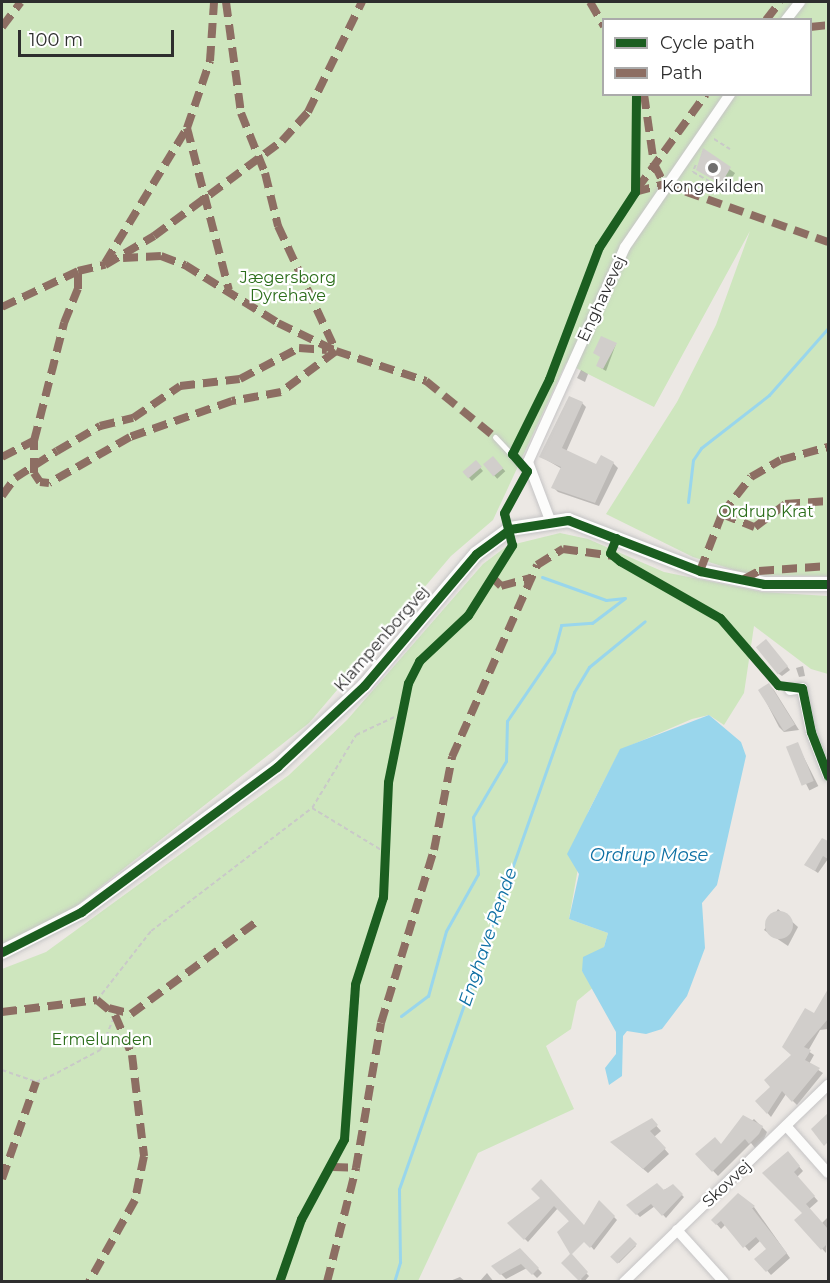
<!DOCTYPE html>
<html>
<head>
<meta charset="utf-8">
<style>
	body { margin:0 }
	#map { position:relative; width:830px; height:1283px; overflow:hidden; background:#ece8e4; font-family:Montserrat,sans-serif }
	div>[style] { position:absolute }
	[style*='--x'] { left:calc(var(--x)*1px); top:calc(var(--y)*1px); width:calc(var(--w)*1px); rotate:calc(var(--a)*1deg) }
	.green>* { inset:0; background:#cee6be }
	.water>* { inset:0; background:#99d6ec }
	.shadow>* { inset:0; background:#0003; transform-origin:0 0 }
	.stream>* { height:3px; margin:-1.5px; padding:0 1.5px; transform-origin:1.5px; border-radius:1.5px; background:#99d6ec }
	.building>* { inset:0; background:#d1cecb; transform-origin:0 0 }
	.round { border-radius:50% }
	.path>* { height:1.5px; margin-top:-0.75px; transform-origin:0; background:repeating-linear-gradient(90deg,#c9c9c8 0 4.5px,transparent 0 7.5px) }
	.roads { filter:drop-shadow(0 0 2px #c5c4c5) drop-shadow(0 0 2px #c5c4c5) }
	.service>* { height:5px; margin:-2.5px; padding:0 2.5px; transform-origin:2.5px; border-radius:2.5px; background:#fcfcfb }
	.minor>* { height:10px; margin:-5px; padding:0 5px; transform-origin:5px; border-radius:5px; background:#fcfcfb }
	.tertiary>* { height:14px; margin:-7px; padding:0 7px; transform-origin:7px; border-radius:7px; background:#fcfcfb }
	.quiet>* { height:8px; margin-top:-4px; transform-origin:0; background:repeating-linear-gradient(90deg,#8d6e63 0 15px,transparent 0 23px) }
	.cycleway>* { height:9px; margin:-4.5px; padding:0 4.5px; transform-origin:4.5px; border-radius:4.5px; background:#1b5e20 }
	.dots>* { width:16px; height:16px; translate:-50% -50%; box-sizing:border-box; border:3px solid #fff; border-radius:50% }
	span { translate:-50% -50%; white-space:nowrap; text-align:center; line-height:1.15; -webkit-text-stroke:4.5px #fff; paint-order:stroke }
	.poi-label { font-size:16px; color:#2e2e2e }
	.park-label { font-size:16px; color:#2c6e1b }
	.street-label { font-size:16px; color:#2e2e2e }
	.water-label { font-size:18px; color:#0d6fa3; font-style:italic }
	.frame { position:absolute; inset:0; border:3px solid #2e2e2e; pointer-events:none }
	.legend { position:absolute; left:602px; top:18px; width:210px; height:78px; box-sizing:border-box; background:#fff; border:2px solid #ababab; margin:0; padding:8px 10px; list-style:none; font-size:18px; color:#2e2e2e }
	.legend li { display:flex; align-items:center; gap:12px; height:30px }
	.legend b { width:30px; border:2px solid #ababab }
	.scale { position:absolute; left:18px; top:30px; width:156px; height:27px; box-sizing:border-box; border:3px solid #2e2e2e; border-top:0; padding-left:8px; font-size:18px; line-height:21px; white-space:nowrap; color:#2e2e2e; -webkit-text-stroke:4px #fff; paint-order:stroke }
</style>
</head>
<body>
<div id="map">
	<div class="green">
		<div style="clip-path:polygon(evenodd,2px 2px,828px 2px,828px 576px,750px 575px,693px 557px,606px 514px,677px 402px,716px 325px,750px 231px,654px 407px,566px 363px,493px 520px,451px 556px,309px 723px,71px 910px,2px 947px,2px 2px,604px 20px,810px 20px,810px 94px,604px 94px,604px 20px)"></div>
		<div style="clip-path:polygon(560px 533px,588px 539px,664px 572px,762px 592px,828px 596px,828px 674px,811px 669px,754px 626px,744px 693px,724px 725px,709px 715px,692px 719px,620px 750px,588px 812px,569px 919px,608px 933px,604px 947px,582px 971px,595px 986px,577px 1001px,571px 1029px,546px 1046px,574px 1109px,478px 1153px,418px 1281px,2px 1282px,2px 969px,46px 952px,289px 775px,347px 720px,483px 564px,507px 546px)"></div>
	</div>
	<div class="water">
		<div style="clip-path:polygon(709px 715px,741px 742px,746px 756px,717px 885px,702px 903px,705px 948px,687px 996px,662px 1029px,646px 1034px,627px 1031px,623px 1036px,622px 1076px,609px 1085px,605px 1068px,616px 1054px,616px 1032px,582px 971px,583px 957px,604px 947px,608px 933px,569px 919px,579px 874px,567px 854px,620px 749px)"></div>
	</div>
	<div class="shadow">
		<div style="clip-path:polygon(703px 151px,735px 173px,726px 187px,697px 169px)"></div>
		<div style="clip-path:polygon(616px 344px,606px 371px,601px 368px,598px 366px)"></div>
		<div style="clip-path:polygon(581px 370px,588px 374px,585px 382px,577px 378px)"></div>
		<div style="clip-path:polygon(582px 403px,586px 407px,566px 452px,597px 466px,613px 463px,618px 468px,599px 506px,558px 492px,553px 487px,562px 469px,540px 456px)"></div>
		<div style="left:493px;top:458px;width:18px;height:11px;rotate:47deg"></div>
		<div style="left:475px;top:462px;width:12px;height:15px;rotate:48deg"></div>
		<div style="clip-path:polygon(769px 644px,790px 670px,782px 676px,779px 674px)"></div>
		<div style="clip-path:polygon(803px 666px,805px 676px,799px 677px,796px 668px)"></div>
		<div style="clip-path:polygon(769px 685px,774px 690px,799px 730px,784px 732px,779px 727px,760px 690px)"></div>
		<div style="left:797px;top:744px;width:47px;height:10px;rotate:63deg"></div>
		<div style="clip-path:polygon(823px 840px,828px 843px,828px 859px,818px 873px,806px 865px)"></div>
		<div style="clip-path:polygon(778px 909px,798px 927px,788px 946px,764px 930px)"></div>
		<div style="clip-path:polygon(828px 992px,828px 1029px,820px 1030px,808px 1051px,814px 1055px,809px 1064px,823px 1073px,797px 1105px,786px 1094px,771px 1117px,757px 1101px,772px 1087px,766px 1080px,793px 1055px)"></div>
		<div style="clip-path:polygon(754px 1119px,767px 1132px,764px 1139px,755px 1148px,751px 1143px,718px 1176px,697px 1154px,722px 1146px)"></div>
		<div style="clip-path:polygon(651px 1120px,661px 1131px,654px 1137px,669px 1154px,648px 1173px,616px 1146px)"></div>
		<div style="clip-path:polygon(792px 1158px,803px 1171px,797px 1177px,818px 1201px,809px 1209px,822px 1223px,828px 1217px,826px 1253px,796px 1220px,804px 1213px,764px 1173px)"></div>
		<div style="clip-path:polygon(673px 1186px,684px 1197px,666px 1218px,655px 1206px,640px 1217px,628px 1205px)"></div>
		<div style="clip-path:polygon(533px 1189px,584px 1227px,599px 1202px,617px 1220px,594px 1250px,558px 1208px,528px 1242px,509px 1223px,542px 1198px)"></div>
		<div style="clip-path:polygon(754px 1207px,790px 1258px,771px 1275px,757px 1259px,768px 1249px,761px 1240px,749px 1251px,726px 1224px,721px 1229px,713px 1220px)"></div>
		<div style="clip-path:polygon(630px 1239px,636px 1246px,619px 1263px,613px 1258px)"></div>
		<div style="clip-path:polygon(520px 1250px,542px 1273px,537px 1278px,527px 1268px,506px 1279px,493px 1266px)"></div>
		<div style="clip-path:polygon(574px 1261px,589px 1276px,584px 1282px,568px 1268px)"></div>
		<div style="clip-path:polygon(487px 1273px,494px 1282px,479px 1282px)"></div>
		<div style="clip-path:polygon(460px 1277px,466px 1282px,450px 1282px,450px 1281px)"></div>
	</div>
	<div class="stream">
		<div style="--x:688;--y:502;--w:42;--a:-83.2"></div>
		<div style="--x:693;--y:460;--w:14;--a:-56"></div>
		<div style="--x:701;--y:448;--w:86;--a:-37.9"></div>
		<div style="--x:769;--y:395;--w:89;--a:-48.6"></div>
		<div style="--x:542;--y:577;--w:68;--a:19.8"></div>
		<div style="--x:606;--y:600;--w:19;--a:-6"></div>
		<div style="--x:401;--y:1016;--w:34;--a:-37"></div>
		<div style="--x:428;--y:996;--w:67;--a:-74.5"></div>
		<div style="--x:446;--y:931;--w:65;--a:-60.7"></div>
		<div style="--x:478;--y:874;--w:57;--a:-95"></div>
		<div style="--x:473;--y:817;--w:65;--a:-59.5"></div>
		<div style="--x:506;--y:761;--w:40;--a:-88.6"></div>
		<div style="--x:507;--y:721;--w:83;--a:-55.7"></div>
		<div style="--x:554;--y:652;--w:28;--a:-75"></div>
		<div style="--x:561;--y:625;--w:31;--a:-4"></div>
		<div style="--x:592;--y:623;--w:41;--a:-37.1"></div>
		<div style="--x:394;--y:1282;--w:21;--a:-73"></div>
		<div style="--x:400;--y:1262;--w:73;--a:-90.8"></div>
		<div style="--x:399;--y:1189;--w:527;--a:-70.6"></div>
		<div style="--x:574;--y:692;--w:29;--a:-59"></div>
		<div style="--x:589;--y:667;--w:72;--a:-39.4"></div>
	</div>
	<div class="building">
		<div style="clip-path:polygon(703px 148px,731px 167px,721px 184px,696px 170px)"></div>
		<div style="clip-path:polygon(601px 336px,617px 343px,603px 369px,596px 366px,600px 357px,593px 353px)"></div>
		<div style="clip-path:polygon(569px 396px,583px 402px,562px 448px,596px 464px,601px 455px,614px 462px,595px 503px,551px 488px,561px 467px,539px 457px)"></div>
		<div style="left:493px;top:456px;width:16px;height:13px;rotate:50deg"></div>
		<div style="left:476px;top:460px;width:9px;height:18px;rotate:49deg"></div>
		<div style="left:766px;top:639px;width:35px;height:13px;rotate:51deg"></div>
		<div style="left:769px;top:683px;width:49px;height:13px;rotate:58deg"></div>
		<div style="left:798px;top:742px;width:42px;height:13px;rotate:68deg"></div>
		<div style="clip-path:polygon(822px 838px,828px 841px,828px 859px,823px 856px,815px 871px,804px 865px)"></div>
		<div class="round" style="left:765px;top:911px;width:28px;height:28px"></div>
		<div style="clip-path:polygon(828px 989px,828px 1019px,804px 1047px,811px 1050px,805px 1060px,820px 1068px,792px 1102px,782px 1091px,767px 1114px,755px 1101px,770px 1087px,764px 1080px,791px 1055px,782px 1047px,805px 1008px,814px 1013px)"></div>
		<div style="clip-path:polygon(828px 1113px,828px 1142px,824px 1146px,811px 1129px)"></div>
		<div style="clip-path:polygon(743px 1115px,763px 1126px,759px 1134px,749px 1144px,745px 1139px,712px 1172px,695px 1154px,715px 1137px,721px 1144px)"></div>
		<div style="clip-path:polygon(652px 1118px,658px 1125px,650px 1131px,666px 1148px,643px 1169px,610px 1142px)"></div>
		<div style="clip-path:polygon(788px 1151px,800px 1166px,794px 1172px,815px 1196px,806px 1204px,828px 1229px,828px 1243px,821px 1250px,794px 1220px,802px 1213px,762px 1173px)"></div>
		<div style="clip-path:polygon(541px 1179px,584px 1225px,599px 1200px,615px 1216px,590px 1248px,584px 1242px,572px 1254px,588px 1272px,579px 1281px,561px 1263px,570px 1254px,557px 1232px,569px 1221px,554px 1206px,524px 1240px,507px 1223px,540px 1198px,531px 1189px)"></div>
		<div style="clip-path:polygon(657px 1183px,664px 1190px,673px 1184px,683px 1194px,662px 1216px,651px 1204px,636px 1215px,626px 1205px)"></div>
		<div style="clip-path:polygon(738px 1193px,755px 1206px,752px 1208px,787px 1253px,766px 1272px,754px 1259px,766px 1249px,756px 1237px,743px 1248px,721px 1221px,716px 1225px,711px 1220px)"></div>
		<div style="left:630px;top:1237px;width:10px;height:28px;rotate:45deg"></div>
		<div style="clip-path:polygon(520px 1248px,539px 1268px,532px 1275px,521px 1264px,500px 1275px,491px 1266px)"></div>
	</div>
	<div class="path">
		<div style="--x:714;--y:139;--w:19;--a:32"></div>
		<div style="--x:696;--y:165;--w:8;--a:113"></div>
		<div style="--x:693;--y:172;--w:24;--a:30"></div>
		<div style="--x:312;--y:808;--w:89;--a:31.2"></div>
		<div style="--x:97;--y:1000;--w:88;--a:-52"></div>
		<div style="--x:151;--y:931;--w:203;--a:-37.4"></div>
		<div style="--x:312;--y:808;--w:85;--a:-58.9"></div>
		<div style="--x:356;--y:735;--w:52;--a:-25.1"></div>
		<div style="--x:2;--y:1070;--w:36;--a:19"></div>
		<div style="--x:36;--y:1082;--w:23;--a:-23"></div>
		<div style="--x:57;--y:1073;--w:49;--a:-28.1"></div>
		<div style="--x:100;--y:1050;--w:38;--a:-67"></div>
	</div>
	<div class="roads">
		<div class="service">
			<div style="--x:495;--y:437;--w:47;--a:46.7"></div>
		</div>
		<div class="minor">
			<div style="--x:786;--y:20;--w:23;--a:-52"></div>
			<div style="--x:550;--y:520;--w:62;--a:-110.8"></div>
			<div style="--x:528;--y:462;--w:236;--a:-65.7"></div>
			<div style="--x:625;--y:247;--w:186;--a:-55.5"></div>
			<div style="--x:790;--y:690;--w:12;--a:-9"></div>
			<div style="--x:802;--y:688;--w:45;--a:78.4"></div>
			<div style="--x:811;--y:732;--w:47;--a:68.9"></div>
			<div style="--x:788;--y:1128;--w:60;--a:48.4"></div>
			<div style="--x:677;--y:1230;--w:70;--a:47.9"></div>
			<div style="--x:624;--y:1282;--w:284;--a:-44"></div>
		</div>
		<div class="tertiary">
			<div style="--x:2;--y:952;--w:89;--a:-26.9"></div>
			<div style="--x:81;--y:912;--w:244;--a:-36.5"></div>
			<div style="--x:277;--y:767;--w:119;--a:-43"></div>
			<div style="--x:364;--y:686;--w:173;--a:-49.7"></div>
			<div style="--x:476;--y:554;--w:42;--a:-36.3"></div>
			<div style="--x:510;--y:529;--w:59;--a:-8.8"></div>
			<div style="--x:568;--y:520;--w:142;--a:21.1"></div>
			<div style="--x:700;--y:571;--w:65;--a:11.5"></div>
			<div style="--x:764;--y:584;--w:64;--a:0"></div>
		</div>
	</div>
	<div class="quiet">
		<div style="--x:226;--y:2;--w:112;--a:82.3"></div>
		<div style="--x:241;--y:113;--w:65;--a:68.2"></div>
		<div style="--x:265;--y:173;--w:55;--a:76.2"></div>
		<div style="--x:278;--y:226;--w:138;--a:65.1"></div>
		<div style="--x:590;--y:2;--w:28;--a:60"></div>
		<div style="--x:766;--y:20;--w:23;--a:-52"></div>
		<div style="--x:2;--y:27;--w:31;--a:-53"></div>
		<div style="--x:810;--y:27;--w:18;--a:-6"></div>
		<div style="--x:644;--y:94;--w:71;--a:81.9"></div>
		<div style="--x:654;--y:164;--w:22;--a:63"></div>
		<div style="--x:664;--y:184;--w:174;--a:19.5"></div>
		<div style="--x:187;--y:128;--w:167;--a:75.5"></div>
		<div style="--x:637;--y:189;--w:117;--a:-54"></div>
		<div style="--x:635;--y:192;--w:30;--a:-15"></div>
		<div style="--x:123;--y:258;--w:38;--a:-3"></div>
		<div style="--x:161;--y:256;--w:26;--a:21"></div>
		<div style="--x:185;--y:265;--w:110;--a:31.9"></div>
		<div style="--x:278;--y:323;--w:64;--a:25.8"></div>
		<div style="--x:336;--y:351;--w:95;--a:18.4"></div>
		<div style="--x:426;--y:381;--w:89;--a:39.1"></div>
		<div style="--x:105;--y:263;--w:158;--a:-58.7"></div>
		<div style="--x:187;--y:128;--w:71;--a:-71.1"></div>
		<div style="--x:210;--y:61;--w:59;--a:-86.1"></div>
		<div style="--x:2;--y:307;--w:84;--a:-25.3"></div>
		<div style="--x:336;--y:351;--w:69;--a:143.3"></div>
		<div style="--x:281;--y:392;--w:50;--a:169.6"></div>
		<div style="--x:232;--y:401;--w:108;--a:160.6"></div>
		<div style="--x:130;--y:437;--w:93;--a:150.4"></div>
		<div style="--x:49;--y:483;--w:9;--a:-174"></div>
		<div style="--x:40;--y:482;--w:11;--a:-124"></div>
		<div style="--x:34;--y:473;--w:32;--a:-90"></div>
		<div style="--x:34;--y:441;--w:122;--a:-75.7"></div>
		<div style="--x:64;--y:323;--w:37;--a:-68"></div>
		<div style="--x:78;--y:289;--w:18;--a:-90"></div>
		<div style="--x:78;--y:271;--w:28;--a:-13"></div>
		<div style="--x:105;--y:265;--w:57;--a:-30.6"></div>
		<div style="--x:154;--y:236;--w:159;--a:-36.6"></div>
		<div style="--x:282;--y:141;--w:39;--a:-48"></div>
		<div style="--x:308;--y:112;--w:123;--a:-63.9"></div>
		<div style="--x:2;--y:457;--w:36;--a:-27"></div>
		<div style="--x:2;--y:496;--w:22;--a:-54"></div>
		<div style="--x:15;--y:478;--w:50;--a:-32.7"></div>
		<div style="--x:57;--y:451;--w:50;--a:-30.2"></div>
		<div style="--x:100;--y:426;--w:34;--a:-14"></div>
		<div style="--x:133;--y:418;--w:57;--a:-34.2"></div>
		<div style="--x:180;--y:386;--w:60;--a:-6.7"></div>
		<div style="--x:240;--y:379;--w:67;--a:-27.7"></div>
		<div style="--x:299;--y:348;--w:28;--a:4"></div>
		<div style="--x:722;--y:514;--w:35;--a:22"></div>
		<div style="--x:755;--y:527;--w:38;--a:-37"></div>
		<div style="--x:785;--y:504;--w:43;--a:-4"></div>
		<div style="--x:700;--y:571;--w:61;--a:-68.9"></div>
		<div style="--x:722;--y:514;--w:47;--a:-51.9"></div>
		<div style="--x:751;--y:477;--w:34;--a:-30"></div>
		<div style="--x:781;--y:460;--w:49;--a:-15.5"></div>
		<div style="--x:491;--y:576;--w:14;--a:45"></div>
		<div style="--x:501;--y:586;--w:31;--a:-15"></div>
		<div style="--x:744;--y:579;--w:17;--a:-28"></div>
		<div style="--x:759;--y:571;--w:69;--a:-4.1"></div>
		<div style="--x:109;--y:1008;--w:23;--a:15"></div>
		<div style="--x:131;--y:1014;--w:159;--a:-36.3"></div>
		<div style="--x:2;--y:1012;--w:96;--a:-7.2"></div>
		<div style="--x:97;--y:1000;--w:23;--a:40"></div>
		<div style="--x:115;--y:1015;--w:43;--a:67"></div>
		<div style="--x:132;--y:1055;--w:102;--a:83.2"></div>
		<div style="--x:144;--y:1156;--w:45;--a:101.6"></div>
		<div style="--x:135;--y:1200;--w:94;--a:119.3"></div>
		<div style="--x:333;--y:1167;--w:23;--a:2"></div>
		<div style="--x:2;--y:1179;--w:103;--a:-70.7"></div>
		<div style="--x:327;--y:1282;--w:118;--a:-75.7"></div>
		<div style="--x:356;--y:1168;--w:147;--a:-80.2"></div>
		<div style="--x:381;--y:1023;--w:181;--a:-73"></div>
		<div style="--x:434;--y:850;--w:95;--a:-79"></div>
		<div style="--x:452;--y:757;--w:210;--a:-66.1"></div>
		<div style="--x:537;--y:565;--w:31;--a:-32"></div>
		<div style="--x:563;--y:549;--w:51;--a:7.8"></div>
	</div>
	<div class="cycleway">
		<div style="--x:616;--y:538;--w:16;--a:112"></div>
		<div style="--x:610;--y:553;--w:13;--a:39"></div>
		<div style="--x:620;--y:561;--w:115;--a:29.7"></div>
		<div style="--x:720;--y:618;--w:89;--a:49.1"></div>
		<div style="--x:778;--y:685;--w:24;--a:7"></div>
		<div style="--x:802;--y:688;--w:45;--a:78.4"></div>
		<div style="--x:811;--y:732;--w:47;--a:68.9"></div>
		<div style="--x:2;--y:952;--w:89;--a:-26.9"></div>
		<div style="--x:81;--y:912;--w:244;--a:-36.5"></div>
		<div style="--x:277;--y:767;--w:119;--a:-43"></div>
		<div style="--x:364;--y:686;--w:173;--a:-49.7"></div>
		<div style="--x:476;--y:554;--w:42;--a:-36.3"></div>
		<div style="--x:510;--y:529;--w:59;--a:-8.8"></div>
		<div style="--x:568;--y:520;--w:142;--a:21.1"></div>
		<div style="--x:700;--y:571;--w:65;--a:11.5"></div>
		<div style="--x:764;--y:584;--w:64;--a:0"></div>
		<div style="--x:279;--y:1282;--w:67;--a:-70.8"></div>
		<div style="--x:301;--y:1219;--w:91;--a:-61.7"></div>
		<div style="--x:344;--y:1139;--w:155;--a:-85.9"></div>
		<div style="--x:355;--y:984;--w:91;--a:-72.2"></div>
		<div style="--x:383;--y:897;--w:115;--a:-87.5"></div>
		<div style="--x:388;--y:782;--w:101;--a:-78.6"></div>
		<div style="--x:408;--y:683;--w:25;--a:-63"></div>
		<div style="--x:419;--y:661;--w:67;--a:-43.2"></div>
		<div style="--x:468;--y:615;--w:83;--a:-57.8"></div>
		<div style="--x:512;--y:545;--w:33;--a:-104"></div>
		<div style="--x:504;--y:513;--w:48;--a:-61.3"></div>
		<div style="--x:527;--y:471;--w:23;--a:-131"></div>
		<div style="--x:512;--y:454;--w:84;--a:-63.7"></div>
		<div style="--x:549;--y:379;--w:141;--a:-69.3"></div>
		<div style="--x:599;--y:247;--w:66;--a:-56.8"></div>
		<div style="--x:635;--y:192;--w:98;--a:-89.4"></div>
	</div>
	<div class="dots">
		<div style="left:713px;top:168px;background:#706f6e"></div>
	</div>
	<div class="poi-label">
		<span style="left:713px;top:187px">Kongekilden</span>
	</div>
	<div class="park-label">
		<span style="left:288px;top:287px">Jægersborg<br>Dyrehave</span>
		<span style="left:766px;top:512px">Ordrup Krat</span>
		<span style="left:102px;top:1040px">Ermelunden</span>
	</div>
	<div class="street-label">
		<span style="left:602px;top:299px;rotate:-65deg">Enghavevej</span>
		<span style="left:382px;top:639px;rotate:-49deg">Klampenborgvej</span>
		<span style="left:727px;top:1184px;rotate:-43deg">Skovvej</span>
	</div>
	<div class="water-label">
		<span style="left:649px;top:855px">Ordrup Mose</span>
		<span style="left:488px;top:937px;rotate:-71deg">Enghave Rende</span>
	</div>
	<div class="frame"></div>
	<ul class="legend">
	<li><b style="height:8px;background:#1b5e20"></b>Cycle path</li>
	<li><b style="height:8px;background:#8d6e63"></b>Path</li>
	</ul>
	<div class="scale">100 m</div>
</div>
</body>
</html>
